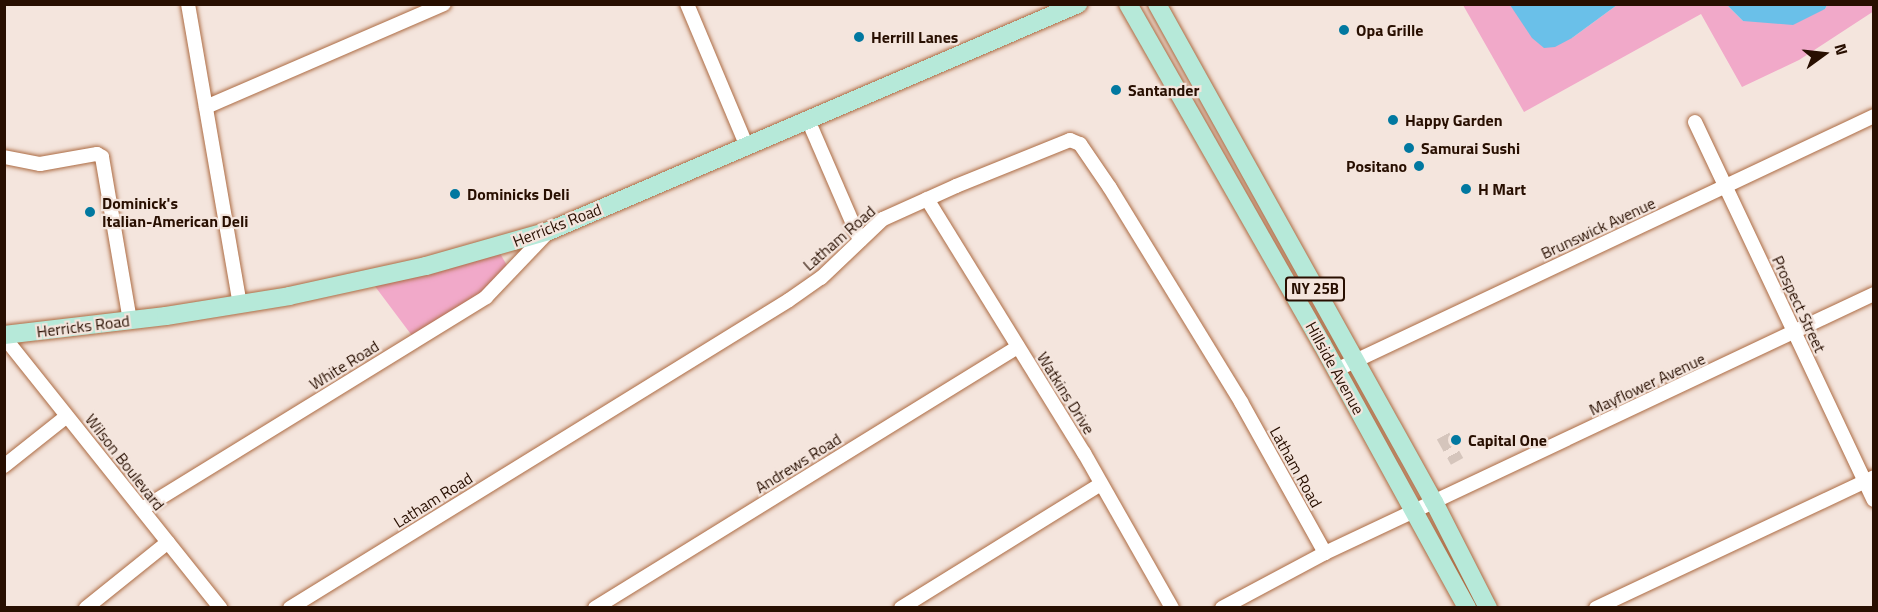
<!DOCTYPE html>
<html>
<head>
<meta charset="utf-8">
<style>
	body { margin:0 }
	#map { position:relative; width:1878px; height:612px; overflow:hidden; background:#f4e5dd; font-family:"Titillium Web",sans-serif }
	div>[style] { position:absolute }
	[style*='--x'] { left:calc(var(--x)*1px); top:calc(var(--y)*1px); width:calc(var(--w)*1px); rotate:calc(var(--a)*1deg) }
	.green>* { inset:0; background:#f1a9c9 }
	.water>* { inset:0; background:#6ac0e9 }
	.minor-tunnel>* { height:14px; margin-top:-7px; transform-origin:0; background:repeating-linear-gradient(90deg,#d5c5bc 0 14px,transparent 0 21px) }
	.roads { filter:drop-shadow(0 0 2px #ac6b43) drop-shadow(0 0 2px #ac6b43) }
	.minor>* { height:14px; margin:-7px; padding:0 7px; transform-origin:7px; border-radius:7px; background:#fff }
	.major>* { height:18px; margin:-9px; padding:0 9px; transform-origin:9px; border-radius:9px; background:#b6e9d9 }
	.dots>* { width:16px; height:16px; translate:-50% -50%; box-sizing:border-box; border:3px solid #f4e5dd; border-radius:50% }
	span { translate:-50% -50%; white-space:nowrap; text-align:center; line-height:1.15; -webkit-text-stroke:4.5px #f4e5dd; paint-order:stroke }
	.shield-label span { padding:2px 4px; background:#f4e5dd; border:2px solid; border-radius:4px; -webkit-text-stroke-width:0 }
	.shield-label { font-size:15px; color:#280f01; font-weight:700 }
	.poi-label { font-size:16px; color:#280f01; font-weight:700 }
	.left { translate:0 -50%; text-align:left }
	.right { translate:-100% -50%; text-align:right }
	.street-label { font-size:16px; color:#280f01 }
	.frame { position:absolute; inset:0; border:6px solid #280f01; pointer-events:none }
	.north { position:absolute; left:1794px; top:24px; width:60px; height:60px; -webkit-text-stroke:4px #f4e5dd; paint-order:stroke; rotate:75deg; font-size:16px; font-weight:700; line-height:24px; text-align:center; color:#280f01 }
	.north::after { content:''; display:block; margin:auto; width:21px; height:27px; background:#280f01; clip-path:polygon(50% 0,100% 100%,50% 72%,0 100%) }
</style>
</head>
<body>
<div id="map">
	<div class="green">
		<div style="clip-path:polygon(1463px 5px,1510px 5px,1514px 10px,1572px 38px,1617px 5px,1727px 5px,1743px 21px,1825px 9px,1827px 5px,1873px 5px,1874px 11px,1799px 60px,1742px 87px,1701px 14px,1524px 112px)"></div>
		<div style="clip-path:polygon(498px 250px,508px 267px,483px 293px,413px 337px,374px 285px)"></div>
	</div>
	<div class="water">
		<div style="clip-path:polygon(1510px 5px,1617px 5px,1572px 38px,1555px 47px,1544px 48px,1532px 38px)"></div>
		<div style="clip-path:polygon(1727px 5px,1827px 5px,1825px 9px,1793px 25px,1743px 21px)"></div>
	</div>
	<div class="minor-tunnel">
		<div style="--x:1443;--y:436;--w:29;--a:61"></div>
	</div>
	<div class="roads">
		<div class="minor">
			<div style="--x:188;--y:4;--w:305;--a:80.2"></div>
			<div style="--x:687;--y:4;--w:155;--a:67.2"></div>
			<div style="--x:206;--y:107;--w:259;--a:-23.4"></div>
			<div style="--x:808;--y:120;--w:131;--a:66.6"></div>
			<div style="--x:1695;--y:122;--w:418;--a:64.7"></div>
			<div style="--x:4;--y:157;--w:37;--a:11"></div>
			<div style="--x:40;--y:164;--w:58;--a:-10"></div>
			<div style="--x:97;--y:154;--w:6;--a:31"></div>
			<div style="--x:102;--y:157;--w:165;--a:80.3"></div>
			<div style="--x:927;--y:199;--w:299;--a:58.3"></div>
			<div style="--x:1084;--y:453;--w:178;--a:60.4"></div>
			<div style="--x:4;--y:337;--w:347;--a:51.4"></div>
			<div style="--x:1336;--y:370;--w:595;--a:-25.27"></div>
			<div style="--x:4;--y:466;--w:80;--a:-38.4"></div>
			<div style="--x:142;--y:509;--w:404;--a:-31.6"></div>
			<div style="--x:486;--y:297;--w:91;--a:-46.3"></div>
			<div style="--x:86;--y:608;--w:105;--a:-38.8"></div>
			<div style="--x:290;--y:608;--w:586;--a:-31.68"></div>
			<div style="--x:789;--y:300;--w:39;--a:-35"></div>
			<div style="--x:821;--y:278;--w:86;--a:-43.6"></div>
			<div style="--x:883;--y:219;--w:80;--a:-24.3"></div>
			<div style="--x:956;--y:186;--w:123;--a:-22"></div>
			<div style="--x:1070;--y:140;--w:11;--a:22"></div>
			<div style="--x:1080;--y:144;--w:53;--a:55.7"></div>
			<div style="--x:1110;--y:188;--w:251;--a:58.5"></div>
			<div style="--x:1241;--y:402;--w:173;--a:60.9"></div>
			<div style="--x:595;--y:608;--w:497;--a:-31.7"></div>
			<div style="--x:901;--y:608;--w:235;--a:-31.8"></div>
			<div style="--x:1222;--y:608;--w:117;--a:-28.1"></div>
			<div style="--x:1325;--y:553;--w:607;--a:-25.26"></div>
			<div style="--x:1596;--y:608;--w:307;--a:-25.2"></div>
		</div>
		<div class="major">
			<div style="--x:1128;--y:4;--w:391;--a:60.3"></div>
			<div style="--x:1322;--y:344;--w:301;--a:61.2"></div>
			<div style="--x:1157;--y:4;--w:570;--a:60.92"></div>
			<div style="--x:1434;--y:502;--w:119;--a:63"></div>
			<div style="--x:4;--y:335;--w:163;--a:-6.7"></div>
			<div style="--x:166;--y:316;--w:125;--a:-9.2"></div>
			<div style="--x:289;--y:296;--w:140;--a:-12.4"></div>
			<div style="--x:426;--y:266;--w:128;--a:-15.9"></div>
			<div style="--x:549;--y:231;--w:576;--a:-23.22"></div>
		</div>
	</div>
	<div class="dots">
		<div style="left:1344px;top:30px;background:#0178a0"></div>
		<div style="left:859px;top:37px;background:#0178a0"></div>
		<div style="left:1116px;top:90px;background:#0178a0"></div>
		<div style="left:1393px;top:120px;background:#0178a0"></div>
		<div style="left:1409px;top:148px;background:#0178a0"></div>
		<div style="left:1419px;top:166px;background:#0178a0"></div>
		<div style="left:1466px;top:189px;background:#0178a0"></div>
		<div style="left:455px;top:194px;background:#0178a0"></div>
		<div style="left:90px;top:212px;background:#0178a0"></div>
		<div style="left:1456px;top:440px;background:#0178a0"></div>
	</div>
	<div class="shield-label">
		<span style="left:1315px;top:289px">NY 25B</span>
	</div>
	<div class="poi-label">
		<span class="left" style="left:1356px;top:30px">Opa Grille</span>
		<span class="left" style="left:871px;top:37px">Herrill Lanes</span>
		<span class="left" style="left:1128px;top:90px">Santander</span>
		<span class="left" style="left:1405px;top:120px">Happy Garden</span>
		<span class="left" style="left:1421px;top:148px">Samurai Sushi</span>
		<span class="right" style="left:1407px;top:166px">Positano</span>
		<span class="left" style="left:1478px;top:189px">H Mart</span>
		<span class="left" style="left:467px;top:194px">Dominicks Deli</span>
		<span class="left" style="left:102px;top:212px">Dominick's<br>Italian-American Deli</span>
		<span class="left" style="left:1468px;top:440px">Capital One</span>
	</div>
	<div class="street-label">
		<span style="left:557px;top:225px;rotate:-21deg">Herricks Road</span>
		<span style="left:1598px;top:228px;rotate:-25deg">Brunswick Avenue</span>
		<span style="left:839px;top:238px;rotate:-41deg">Latham Road</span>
		<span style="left:1799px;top:304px;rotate:65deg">Prospect Street</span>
		<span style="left:83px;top:326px;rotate:-7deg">Herricks Road</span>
		<span style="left:344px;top:365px;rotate:-32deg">White Road</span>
		<span style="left:1335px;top:368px;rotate:61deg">Hillside Avenue</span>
		<span style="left:1647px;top:384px;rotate:-25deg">Mayflower Avenue</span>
		<span style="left:1066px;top:393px;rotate:58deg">Watkins Drive</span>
		<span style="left:125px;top:462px;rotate:52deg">Wilson Boulevard</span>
		<span style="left:798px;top:463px;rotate:-32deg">Andrews Road</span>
		<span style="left:1296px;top:467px;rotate:61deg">Latham Road</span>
		<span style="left:433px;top:500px;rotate:-32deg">Latham Road</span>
	</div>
	<div class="frame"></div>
	<div class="north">N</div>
</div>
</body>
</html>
